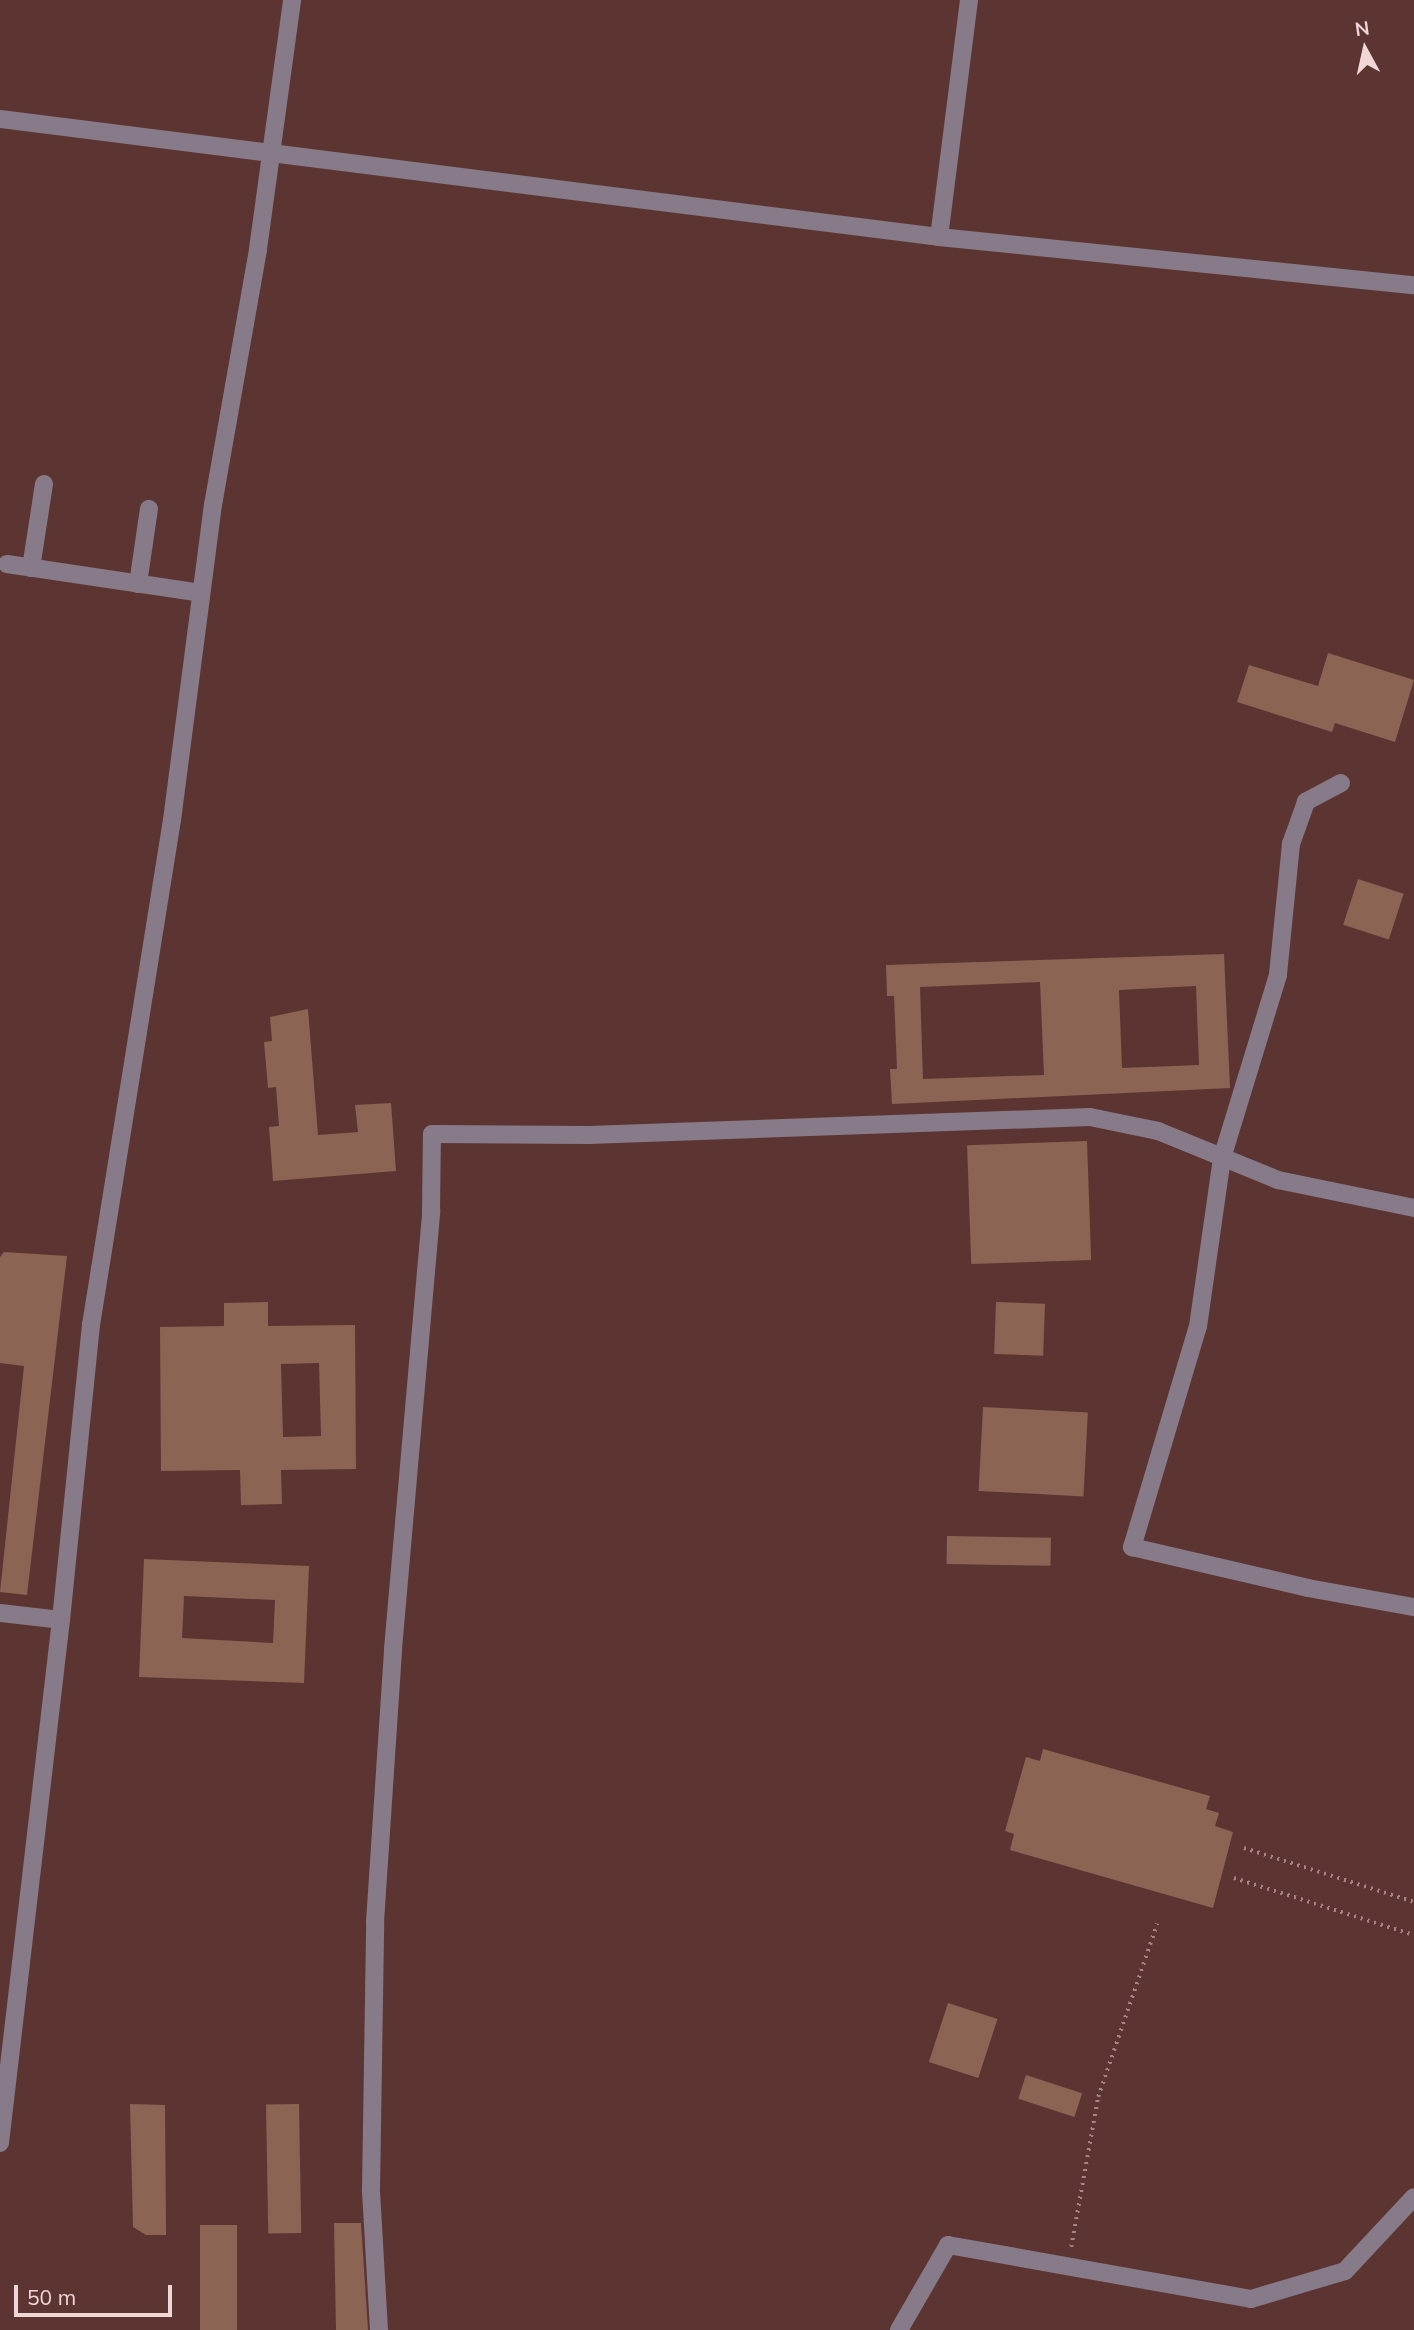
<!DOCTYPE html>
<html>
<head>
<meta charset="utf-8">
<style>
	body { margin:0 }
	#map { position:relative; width:1414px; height:2330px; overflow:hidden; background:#5c3533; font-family:Mulish,sans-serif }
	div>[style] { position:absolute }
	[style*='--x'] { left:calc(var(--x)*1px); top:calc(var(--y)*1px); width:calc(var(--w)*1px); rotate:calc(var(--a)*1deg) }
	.building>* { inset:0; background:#8b6454; transform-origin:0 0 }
	.path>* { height:3.5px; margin-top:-1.75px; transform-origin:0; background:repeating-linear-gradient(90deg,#a68684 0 2px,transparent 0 7px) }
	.minor>* { height:18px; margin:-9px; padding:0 9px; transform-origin:9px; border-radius:9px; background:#877b89 }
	span { translate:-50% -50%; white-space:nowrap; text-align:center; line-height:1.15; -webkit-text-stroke:5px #5c3533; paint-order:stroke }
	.north { position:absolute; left:1330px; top:14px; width:70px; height:70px; -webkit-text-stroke:5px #5c3533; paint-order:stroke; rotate:352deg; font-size:19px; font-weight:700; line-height:28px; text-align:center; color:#f0d7d5 }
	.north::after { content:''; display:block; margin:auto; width:24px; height:32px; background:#f0d7d5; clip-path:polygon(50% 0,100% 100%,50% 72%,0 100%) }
	.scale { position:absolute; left:14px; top:2285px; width:158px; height:32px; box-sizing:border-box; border:4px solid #f0d7d5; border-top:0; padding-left:9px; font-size:21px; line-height:24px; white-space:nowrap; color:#f0d7d5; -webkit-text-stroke:5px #5c3533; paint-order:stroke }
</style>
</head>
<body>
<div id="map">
	<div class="building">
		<div style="clip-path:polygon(1328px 653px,1414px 680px,1395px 742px,1335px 723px,1332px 732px,1237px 702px,1249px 665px,1318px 686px)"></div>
		<div style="left:1358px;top:879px;width:48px;height:48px;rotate:18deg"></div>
		<div style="clip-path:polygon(evenodd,1224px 954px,1230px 1088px,892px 1104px,890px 1069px,897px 1069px,894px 996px,887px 996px,886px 965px,1224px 954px,1040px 982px,1044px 1075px,923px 1079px,920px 987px,1040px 982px,1224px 954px,1196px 986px,1199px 1065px,1122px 1068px,1119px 990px,1196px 986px)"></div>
		<div style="clip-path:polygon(308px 1009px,318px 1135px,358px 1132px,355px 1105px,391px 1103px,396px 1171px,273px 1181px,269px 1127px,279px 1126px,276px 1087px,268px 1088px,264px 1042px,272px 1041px,270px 1017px)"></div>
		<div style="left:1087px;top:1141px;width:119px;height:120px;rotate:88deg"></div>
		<div style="clip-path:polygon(4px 1252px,67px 1256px,27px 1595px,0 1592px,24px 1366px,0 1363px,0 1257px)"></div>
		<div style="clip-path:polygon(evenodd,268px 1302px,268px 1326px,355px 1325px,356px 1469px,281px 1470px,282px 1504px,241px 1505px,240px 1470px,161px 1471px,160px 1327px,224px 1326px,224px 1303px,268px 1302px,319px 1363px,321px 1436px,283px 1437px,281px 1364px,319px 1363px)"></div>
		<div style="left:996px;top:1302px;width:49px;height:52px;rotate:2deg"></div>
		<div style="left:983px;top:1407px;width:105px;height:84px;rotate:3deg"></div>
		<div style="left:947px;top:1536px;width:104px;height:28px;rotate:1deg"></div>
		<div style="clip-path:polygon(evenodd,144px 1559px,309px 1566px,304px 1683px,139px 1677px,144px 1559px,184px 1596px,275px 1600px,273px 1643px,182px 1638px,184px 1596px)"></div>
		<div style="clip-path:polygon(1043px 1749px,1210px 1796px,1206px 1809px,1219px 1813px,1215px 1826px,1233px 1832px,1213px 1908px,1010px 1850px,1014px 1834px,1005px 1831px,1026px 1757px,1040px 1761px)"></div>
		<div style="left:948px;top:2003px;width:52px;height:62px;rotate:18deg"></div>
		<div style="left:1026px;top:2075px;width:59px;height:25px;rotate:18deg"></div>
		<div style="clip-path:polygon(130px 2104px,165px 2105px,166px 2235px,146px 2235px,133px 2227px)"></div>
		<div style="left:299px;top:2104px;width:129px;height:33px;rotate:89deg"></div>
		<div style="clip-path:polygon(334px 2223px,361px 2223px,368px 2330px,336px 2330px)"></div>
		<div style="left:200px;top:2225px;width:37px;height:105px"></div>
	</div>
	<div class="path">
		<div style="--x:1244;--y:1848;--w:178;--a:17.6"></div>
		<div style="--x:1234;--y:1878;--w:189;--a:17.6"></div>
		<div style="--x:1071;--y:2247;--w:152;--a:-79.8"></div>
		<div style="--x:1098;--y:2097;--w:183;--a:-71.2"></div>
	</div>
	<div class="minor">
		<div style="--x:969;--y:0;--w:239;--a:97.2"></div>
		<div style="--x:939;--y:237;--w:477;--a:5.8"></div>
		<div style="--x:0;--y:119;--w:946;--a:7.16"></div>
		<div style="--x:7;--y:564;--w:196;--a:8.5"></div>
		<div style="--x:31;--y:568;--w:85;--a:-81.2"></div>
		<div style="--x:138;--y:584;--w:76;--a:-81.7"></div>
		<div style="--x:1341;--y:783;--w:40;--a:152"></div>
		<div style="--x:1306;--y:802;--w:45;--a:109.7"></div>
		<div style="--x:1291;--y:844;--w:132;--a:95.7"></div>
		<div style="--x:1278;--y:975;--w:191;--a:107"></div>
		<div style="--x:1222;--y:1158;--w:170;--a:98.1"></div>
		<div style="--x:1198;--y:1326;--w:231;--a:106.6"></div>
		<div style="--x:1132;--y:1547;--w:181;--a:13.1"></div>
		<div style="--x:1308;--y:1588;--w:108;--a:10.2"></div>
		<div style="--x:0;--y:1613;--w:61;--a:6.5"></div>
		<div style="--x:61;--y:1620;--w:297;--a:-84.2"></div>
		<div style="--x:91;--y:1325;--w:511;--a:-80.89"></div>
		<div style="--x:172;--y:820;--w:318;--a:-82.6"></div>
		<div style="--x:213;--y:505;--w:260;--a:-80"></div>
		<div style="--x:258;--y:249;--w:251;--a:-82.2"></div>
		<div style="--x:0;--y:2143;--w:527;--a:-83.35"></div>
		<div style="--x:379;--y:2330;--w:140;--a:-93.3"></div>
		<div style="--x:371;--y:2190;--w:268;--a:-89.1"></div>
		<div style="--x:375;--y:1922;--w:274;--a:-86.2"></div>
		<div style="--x:393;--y:1649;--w:440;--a:-85"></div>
		<div style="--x:431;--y:1211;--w:77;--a:-89.3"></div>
		<div style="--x:432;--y:1134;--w:157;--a:0.4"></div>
		<div style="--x:589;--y:1135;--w:501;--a:-2.06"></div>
		<div style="--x:1090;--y:1117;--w:69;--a:11.6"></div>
		<div style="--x:1158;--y:1131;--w:130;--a:22.2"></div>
		<div style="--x:1278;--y:1180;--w:139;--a:11.6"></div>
		<div style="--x:899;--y:2330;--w:98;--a:-60"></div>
		<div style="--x:948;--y:2245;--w:308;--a:10.1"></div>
		<div style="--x:1251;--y:2299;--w:98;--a:-16.6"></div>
		<div style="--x:1345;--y:2271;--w:101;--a:-47"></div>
	</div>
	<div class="north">N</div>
	<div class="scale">50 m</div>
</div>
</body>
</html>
